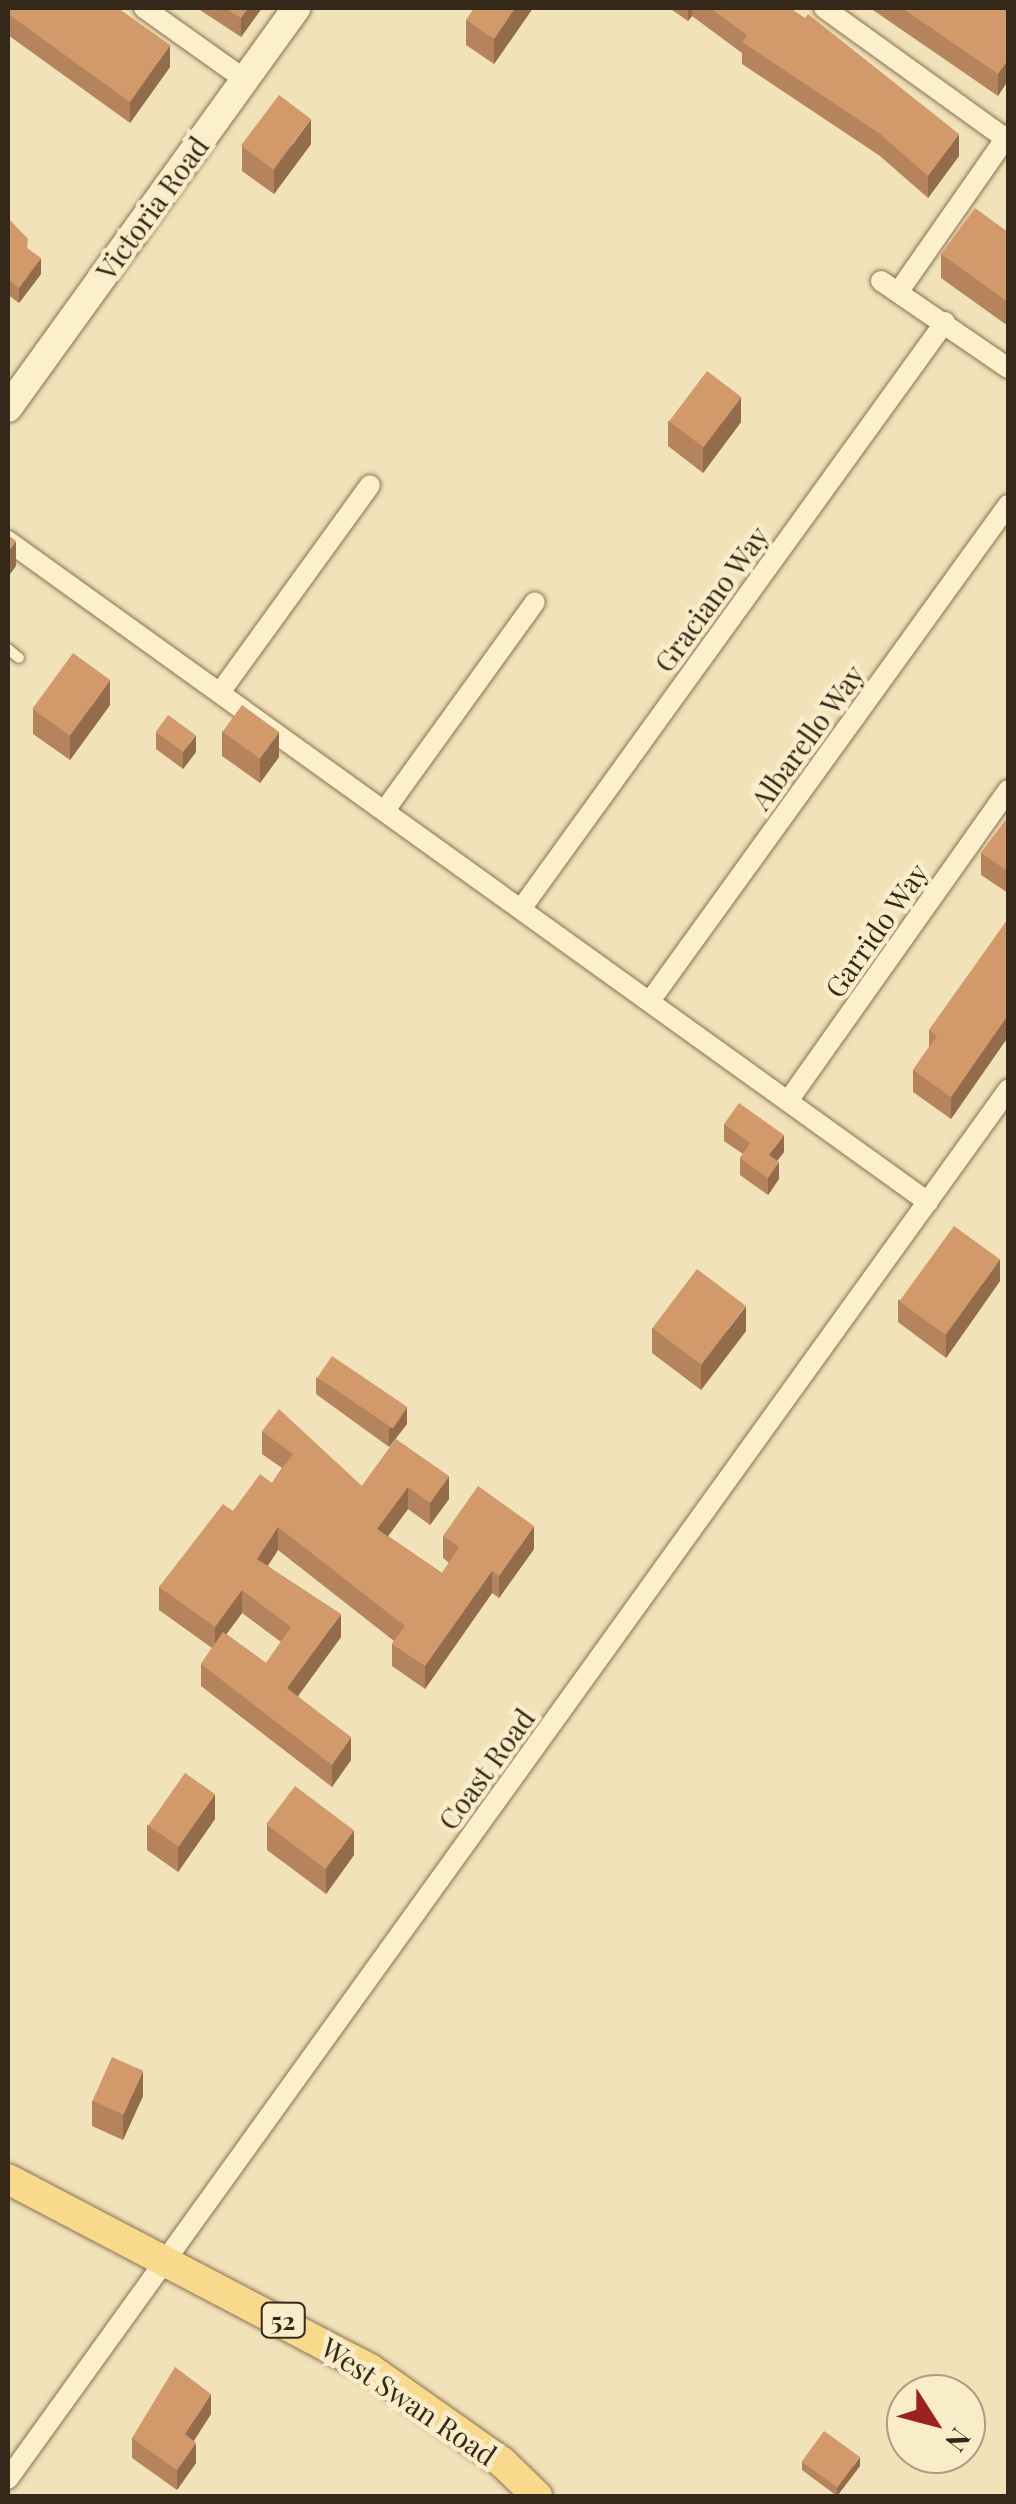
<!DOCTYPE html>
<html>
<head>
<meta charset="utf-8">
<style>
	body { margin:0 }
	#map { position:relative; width:1016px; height:2504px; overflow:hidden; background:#f1e2b9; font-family:"Playfair Display",serif }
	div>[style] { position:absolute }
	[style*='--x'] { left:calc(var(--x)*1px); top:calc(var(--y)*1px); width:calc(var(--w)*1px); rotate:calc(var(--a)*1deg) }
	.roads { filter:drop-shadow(0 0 2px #887153) drop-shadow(0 0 2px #887153) }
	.lane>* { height:10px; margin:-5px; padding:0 5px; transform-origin:5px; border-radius:5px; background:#fcefcc }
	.street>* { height:20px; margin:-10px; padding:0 10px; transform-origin:10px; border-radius:10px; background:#fcefcc }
	.secondary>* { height:28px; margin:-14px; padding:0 14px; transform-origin:14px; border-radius:14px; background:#fcefcc }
	.primary>* { height:30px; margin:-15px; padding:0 15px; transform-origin:15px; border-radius:15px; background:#f9da8c }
	.wall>* { inset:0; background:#b5845c }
	.shaded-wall>* { inset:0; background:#936c4b }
	.building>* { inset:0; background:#d29a6b; transform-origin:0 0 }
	span { translate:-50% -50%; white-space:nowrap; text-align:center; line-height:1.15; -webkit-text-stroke:9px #f8ecc9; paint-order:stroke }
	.shield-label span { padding:2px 8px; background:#f8ecc9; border:2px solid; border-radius:8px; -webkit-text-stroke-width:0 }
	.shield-label { font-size:25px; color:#362819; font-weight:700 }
	.street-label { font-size:28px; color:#362819 }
	.frame { position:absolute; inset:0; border:10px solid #362819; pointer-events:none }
	.north { position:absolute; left:886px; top:2374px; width:100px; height:100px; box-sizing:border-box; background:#f8ecc9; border:2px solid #aa9e83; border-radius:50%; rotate:126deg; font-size:28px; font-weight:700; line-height:40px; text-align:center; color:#362819 }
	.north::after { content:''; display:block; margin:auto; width:35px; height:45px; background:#9b211e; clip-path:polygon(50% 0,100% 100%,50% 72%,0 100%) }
</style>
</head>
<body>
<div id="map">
	<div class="roads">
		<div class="lane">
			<div style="--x:8;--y:649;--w:14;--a:39"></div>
		</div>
		<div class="street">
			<div style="--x:144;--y:8;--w:123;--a:35.4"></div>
			<div style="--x:824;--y:8;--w:224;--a:35.7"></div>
			<div style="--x:881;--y:281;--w:154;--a:34.4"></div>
			<div style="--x:899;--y:291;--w:190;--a:-55.1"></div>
			<div style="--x:8;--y:541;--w:1133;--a:35.7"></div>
			<div style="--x:221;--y:691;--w:254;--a:-54.1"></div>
			<div style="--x:385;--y:810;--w:256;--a:-54.2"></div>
			<div style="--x:521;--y:909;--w:724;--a:-54.16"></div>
			<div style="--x:650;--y:1001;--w:612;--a:-54.18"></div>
			<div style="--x:788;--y:1101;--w:381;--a:-54.7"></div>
			<div style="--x:8;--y:2479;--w:1712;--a:-54.25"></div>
		</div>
		<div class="secondary">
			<div style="--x:8;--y:408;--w:493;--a:-54.2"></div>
		</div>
		<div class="primary">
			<div style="--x:8;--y:2179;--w:409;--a:27.7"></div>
			<div style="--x:370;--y:2369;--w:161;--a:35.2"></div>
			<div style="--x:502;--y:2462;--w:49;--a:44.2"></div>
		</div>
	</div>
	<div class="wall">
		<div style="clip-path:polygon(8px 8px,170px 67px,130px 123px,8px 35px)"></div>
		<div style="clip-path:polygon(197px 8px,262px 8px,241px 37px)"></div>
		<div style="clip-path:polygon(533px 8px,494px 64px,466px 45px,466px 20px)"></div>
		<div style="clip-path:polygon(669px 8px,790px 8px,959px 156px,928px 198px,880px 156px,742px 64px,742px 53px,692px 16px,688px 21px)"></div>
		<div style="clip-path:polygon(870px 8px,1008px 8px,998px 96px)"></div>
		<div style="clip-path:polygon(311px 144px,274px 194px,242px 171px,242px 146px)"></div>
		<div style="clip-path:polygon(8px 218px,28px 249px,41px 274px,19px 303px,8px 295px)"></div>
		<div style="clip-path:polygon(1008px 232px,1008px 326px,941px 278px,941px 254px)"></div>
		<div style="clip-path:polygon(668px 421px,741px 422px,703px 473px,668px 446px)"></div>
		<div style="clip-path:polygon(110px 705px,70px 760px,33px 734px,33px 709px)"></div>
		<div style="clip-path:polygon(222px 731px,279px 757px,260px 783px,222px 756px)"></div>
		<div style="clip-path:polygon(156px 732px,196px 752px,183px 769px,156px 749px)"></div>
		<div style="clip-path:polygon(1008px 817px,1008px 893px,981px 875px,981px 853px)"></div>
		<div style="clip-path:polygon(1008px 921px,1008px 1037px,951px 1119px,913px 1092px,913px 1070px,929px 1047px,929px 1030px)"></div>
		<div style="clip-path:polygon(724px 1124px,784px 1152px,777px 1160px,779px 1179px,768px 1195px,740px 1175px,740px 1158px,743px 1154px,724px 1141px)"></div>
		<div style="clip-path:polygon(1000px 1281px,946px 1358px,898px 1322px,898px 1300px)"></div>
		<div style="clip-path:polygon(652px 1328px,746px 1331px,701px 1390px,652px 1353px)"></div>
		<div style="clip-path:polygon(316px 1377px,407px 1424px,389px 1447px,316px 1394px)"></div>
		<div style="clip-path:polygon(evenodd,262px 1431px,362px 1486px,396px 1439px,449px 1499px,430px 1525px,408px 1509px,388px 1536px,442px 1573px,449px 1563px,443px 1558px,443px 1536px,534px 1549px,499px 1598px,492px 1593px,425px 1689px,392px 1666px,392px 1644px,394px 1641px,278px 1550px,268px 1566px,341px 1637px,298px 1696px,351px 1760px,332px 1787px,201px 1686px,201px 1664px,212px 1648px,159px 1610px,159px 1587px,233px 1511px,272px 1483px,282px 1468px,262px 1454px,262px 1431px,242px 1613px,281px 1642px,266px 1663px,226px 1634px,242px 1613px)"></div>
		<div style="clip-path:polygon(215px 1819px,178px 1872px,147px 1850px,147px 1825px)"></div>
		<div style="clip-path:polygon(267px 1825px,354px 1855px,326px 1894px,267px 1850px)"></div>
		<div style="clip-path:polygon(143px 2096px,123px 2140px,92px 2126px,92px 2101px)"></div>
		<div style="clip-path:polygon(211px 2414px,194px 2441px,196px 2463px,177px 2490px,132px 2458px,132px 2438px)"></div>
		<div style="clip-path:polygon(802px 2462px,860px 2466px,837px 2496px,802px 2470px)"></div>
	</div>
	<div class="shaded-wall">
		<div style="clip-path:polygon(248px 8px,262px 8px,241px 37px,241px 18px)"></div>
		<div style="clip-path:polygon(515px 8px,533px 8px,494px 64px,494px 39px)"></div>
		<div style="clip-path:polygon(688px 8px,692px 8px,692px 16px,688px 21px)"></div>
		<div style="clip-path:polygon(170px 45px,170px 67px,130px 123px,130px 102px)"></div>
		<div style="clip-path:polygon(1008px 59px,1008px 81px,998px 96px,998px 74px)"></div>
		<div style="clip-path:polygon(311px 119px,311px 144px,274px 194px,274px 170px)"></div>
		<div style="clip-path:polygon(959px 134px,959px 156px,928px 198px,928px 176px)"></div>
		<div style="clip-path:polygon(41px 258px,41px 274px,19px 303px,19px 288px)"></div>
		<div style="clip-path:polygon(741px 397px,741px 422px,703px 473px,703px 448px)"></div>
		<div style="clip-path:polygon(16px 541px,16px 566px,8px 577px,8px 552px)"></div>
		<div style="clip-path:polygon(110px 680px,110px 705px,70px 760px,70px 736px)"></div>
		<div style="clip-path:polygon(279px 732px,279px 757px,260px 783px,260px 758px)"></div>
		<div style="clip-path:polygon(196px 735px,196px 752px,183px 769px,183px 752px)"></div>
		<div style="clip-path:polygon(1008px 1015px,1008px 1037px,951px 1119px,951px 1097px)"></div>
		<div style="clip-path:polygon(784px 1135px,784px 1152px,769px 1172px,769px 1155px)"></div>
		<div style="clip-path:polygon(779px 1162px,779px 1179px,768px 1195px,768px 1178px)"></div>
		<div style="clip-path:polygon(1000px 1259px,1000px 1281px,946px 1358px,946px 1335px)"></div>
		<div style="clip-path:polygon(746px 1306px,746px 1331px,701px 1390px,701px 1365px)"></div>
		<div style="clip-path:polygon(407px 1407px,407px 1424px,389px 1447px,389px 1430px)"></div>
		<div style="clip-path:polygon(449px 1476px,449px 1499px,430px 1525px,430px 1503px)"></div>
		<div style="clip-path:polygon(408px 1487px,408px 1509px,377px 1551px,377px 1529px)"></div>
		<div style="clip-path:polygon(534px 1526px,534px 1549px,499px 1598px,499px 1576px)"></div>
		<div style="clip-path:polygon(278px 1527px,278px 1550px,257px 1581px,257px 1559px)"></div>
		<div style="clip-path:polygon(492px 1571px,492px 1593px,425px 1689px,425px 1666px)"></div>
		<div style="clip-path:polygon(242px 1590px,242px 1613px,215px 1650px,215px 1627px)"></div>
		<div style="clip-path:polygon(341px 1614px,341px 1637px,287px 1711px,287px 1688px)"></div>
		<div style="clip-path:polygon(351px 1737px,351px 1760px,332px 1787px,332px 1765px)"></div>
		<div style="clip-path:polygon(215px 1794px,215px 1819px,178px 1872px,178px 1847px)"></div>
		<div style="clip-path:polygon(354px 1830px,354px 1855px,326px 1894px,326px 1869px)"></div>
		<div style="clip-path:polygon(143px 2071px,143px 2096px,123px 2140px,123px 2115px)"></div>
		<div style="clip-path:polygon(211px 2394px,211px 2414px,185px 2454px,185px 2434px)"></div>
		<div style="clip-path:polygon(196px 2443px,196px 2463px,177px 2490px,177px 2470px)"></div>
		<div style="clip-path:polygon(860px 2457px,860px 2466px,837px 2496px,837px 2488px)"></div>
	</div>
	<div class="building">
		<div style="clip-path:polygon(8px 8px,118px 8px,170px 45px,130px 102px,8px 14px)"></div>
		<div style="clip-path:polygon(225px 8px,248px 8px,241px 18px)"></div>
		<div style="clip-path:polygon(474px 8px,515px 8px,494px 39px,466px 20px)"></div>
		<div style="clip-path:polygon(710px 8px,790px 8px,805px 18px,808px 14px,959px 134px,928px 176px,880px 134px,742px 42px,747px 35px)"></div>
		<div style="clip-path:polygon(902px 8px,1008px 8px,1008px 59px,998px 74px)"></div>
		<div style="left:279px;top:95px;width:40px;height:63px;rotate:37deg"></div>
		<div style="clip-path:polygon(975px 208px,1008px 232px,1008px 302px,941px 254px)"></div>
		<div style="clip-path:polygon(8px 218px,28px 239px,27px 248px,41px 258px,19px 288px,8px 279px)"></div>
		<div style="left:707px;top:371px;width:43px;height:63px;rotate:37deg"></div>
		<div style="clip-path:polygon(8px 535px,16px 541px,8px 552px)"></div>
		<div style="left:73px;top:653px;width:46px;height:69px;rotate:36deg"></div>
		<div style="left:242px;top:705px;width:46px;height:33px;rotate:36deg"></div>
		<div style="left:168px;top:715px;width:34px;height:21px;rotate:36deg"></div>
		<div style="clip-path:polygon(1008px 817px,1008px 871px,981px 853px)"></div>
		<div style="clip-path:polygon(1007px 920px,1008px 921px,1008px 1015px,951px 1097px,913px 1070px,937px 1036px,929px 1030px)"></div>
		<div style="clip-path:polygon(739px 1103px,784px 1135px,769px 1155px,779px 1162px,768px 1178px,740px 1158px,750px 1143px,724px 1124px)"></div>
		<div style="left:954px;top:1226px;width:57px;height:93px;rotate:36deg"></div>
		<div style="left:697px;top:1269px;width:61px;height:74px;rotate:37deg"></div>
		<div style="left:332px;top:1356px;width:91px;height:26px;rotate:34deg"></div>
		<div style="clip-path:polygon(279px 1409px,362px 1486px,396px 1439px,449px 1476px,430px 1503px,408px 1487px,377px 1529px,442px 1573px,459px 1547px,443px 1536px,478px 1486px,534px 1526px,499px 1576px,492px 1571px,425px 1666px,392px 1644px,405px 1626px,278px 1527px,257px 1559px,341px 1614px,287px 1688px,351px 1737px,332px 1765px,201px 1664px,223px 1632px,266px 1663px,291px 1627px,242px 1590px,215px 1627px,159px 1587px,223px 1504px,233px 1511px,260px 1474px,272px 1483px,293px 1454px,262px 1431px)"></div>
		<div style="left:185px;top:1773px;width:37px;height:64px;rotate:35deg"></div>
		<div style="left:295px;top:1786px;width:74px;height:48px;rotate:37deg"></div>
		<div style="left:112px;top:2057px;width:34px;height:48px;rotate:24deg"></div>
		<div style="clip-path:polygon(175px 2367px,211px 2394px,185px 2434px,196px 2443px,177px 2470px,132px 2438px)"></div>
		<div style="left:824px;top:2431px;width:44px;height:38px;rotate:36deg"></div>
	</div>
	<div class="shield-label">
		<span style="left:283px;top:2320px">52</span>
	</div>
	<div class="street-label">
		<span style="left:152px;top:208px;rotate:-54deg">Victoria Road</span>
		<span style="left:711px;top:599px;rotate:-54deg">Graciano Way</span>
		<span style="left:807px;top:737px;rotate:-54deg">Albarello Way</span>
		<span style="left:876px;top:930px;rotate:-55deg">Garrido Way</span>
		<span style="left:486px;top:1769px;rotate:-54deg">Coast Road</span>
		<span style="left:409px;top:2401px;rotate:34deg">West Swan Road</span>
	</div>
	<div class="frame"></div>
	<div class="north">N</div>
</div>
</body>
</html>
